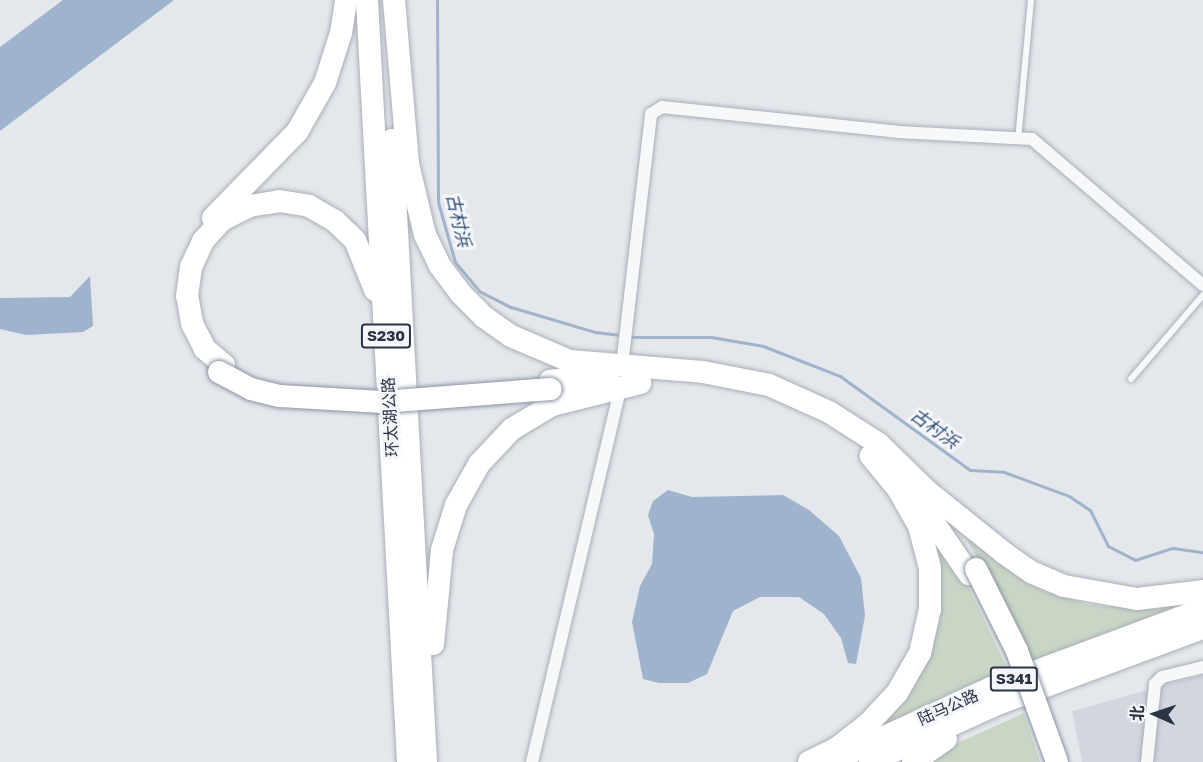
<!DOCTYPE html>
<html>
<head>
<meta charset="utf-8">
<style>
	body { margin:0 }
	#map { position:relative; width:1203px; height:762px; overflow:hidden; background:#e4e7ec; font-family:"Golos Text","Noto Sans SC",sans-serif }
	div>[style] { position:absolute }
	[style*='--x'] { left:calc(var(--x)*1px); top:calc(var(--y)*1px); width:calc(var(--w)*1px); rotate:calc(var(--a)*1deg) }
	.built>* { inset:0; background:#d2d6de }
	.green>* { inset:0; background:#c9d6c5 }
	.water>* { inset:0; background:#9fb4cc }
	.stream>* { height:3px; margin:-1.5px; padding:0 1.5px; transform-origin:1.5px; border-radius:1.5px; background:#9fb4cc }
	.roads { filter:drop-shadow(0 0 2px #a9aeb7) drop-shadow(0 0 2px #a9aeb7) }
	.lane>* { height:6px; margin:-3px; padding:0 3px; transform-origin:3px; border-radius:3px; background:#f7f8fa }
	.street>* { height:12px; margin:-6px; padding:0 6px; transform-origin:6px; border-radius:6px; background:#f7f8fa }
	.highway>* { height:22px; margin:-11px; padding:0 11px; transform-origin:11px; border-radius:11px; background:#fff }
	.bridges { filter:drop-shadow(0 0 2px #8b94a3) drop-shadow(0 0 2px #8b94a3) }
	.highway-bridge>* { height:22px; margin:-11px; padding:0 11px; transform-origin:11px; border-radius:11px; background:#fff }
	span { translate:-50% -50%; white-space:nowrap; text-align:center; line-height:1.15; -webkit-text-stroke:6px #f4f6f9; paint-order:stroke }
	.shield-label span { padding:2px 4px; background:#f4f6f9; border:2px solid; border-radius:4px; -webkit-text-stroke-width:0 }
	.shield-label { font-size:15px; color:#2b3445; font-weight:700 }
	.street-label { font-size:16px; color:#2b3445 }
	.water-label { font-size:18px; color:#34527a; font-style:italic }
	.north { position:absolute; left:1125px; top:684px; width:60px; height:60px; -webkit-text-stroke:4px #f4f6f9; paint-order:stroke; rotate:273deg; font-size:16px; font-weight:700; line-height:24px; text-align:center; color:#2b3445 }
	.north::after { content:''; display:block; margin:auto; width:21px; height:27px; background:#2b3445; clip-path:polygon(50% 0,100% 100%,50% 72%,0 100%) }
</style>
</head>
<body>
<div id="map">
	<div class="built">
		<div style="clip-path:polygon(1203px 675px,1203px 762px,1082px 762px,1072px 711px)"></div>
	</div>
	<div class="green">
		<div style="clip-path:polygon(920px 511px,966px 582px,1008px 670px,870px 732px,927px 661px)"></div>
		<div style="clip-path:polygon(954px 519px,1003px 564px,1039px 589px,1089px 605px,1128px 608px,1199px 602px,1030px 662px,989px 577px)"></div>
		<div style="clip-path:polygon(1024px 713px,1040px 762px,930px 762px,951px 746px)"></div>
	</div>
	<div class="water">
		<div style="clip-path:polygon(63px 0,174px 0,0 131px,0 47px)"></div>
		<div style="clip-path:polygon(90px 276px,93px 326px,83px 332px,26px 335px,0 329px,0 298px,70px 297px)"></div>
		<div style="clip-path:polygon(668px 490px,692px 497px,783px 495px,809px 510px,839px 536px,861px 578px,865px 616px,856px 664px,848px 663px,841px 638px,824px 614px,799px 597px,760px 597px,733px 611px,707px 674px,688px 683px,659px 683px,643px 679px,632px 622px,640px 586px,652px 564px,654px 534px,648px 515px,653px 501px)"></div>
	</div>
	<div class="stream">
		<div style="--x:437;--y:0;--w:202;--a:89.7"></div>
		<div style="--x:438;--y:202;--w:62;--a:74.2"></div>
		<div style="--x:455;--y:262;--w:38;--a:50"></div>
		<div style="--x:479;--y:291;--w:36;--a:27"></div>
		<div style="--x:511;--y:307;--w:88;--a:16.6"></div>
		<div style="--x:595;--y:332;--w:23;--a:7"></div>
		<div style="--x:632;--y:337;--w:79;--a:0"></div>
		<div style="--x:711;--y:337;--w:53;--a:9.8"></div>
		<div style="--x:763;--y:346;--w:83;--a:21.3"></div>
		<div style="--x:840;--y:376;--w:160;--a:35.9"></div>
		<div style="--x:970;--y:470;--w:34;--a:3"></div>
		<div style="--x:1004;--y:472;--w:69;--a:20.3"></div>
		<div style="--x:1069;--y:496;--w:25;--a:34"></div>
		<div style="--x:1090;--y:510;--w:40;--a:63.4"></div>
		<div style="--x:1108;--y:546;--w:30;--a:27"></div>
		<div style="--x:1135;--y:560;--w:40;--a:-18"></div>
		<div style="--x:1173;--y:548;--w:30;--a:8"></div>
	</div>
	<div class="roads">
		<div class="lane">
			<div style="--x:1018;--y:140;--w:141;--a:-84.7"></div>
			<div style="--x:1131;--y:379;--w:111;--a:-49.4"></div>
		</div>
		<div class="street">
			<div style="--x:623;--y:357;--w:245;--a:-83.4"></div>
			<div style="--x:651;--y:114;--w:13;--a:-32"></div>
			<div style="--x:662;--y:107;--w:237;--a:6"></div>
			<div style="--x:898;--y:132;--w:134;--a:3"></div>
			<div style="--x:1032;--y:139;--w:225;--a:40.5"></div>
			<div style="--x:532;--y:762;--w:378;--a:-76.7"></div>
			<div style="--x:1147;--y:762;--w:78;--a:-84.1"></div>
			<div style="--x:1155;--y:684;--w:10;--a:-45"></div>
			<div style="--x:1162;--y:677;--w:42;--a:-13.7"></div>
		</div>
		<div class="highway">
			<div style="--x:367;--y:0;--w:763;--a:86.92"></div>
			<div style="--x:394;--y:0;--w:165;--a:85.1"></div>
			<div style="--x:408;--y:164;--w:73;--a:76.5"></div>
			<div style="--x:425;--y:235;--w:34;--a:64"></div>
			<div style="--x:440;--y:266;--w:34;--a:53"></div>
			<div style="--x:460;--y:293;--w:34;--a:45"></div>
			<div style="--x:484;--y:317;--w:33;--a:35"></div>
			<div style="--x:511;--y:336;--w:64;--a:23"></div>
			<div style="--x:570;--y:361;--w:133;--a:4.7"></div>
			<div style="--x:703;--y:372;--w:67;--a:11.1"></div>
			<div style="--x:769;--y:385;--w:66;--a:24.2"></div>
			<div style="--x:829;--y:412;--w:59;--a:32.6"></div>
			<div style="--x:879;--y:444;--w:67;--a:44.4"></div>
			<div style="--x:927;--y:491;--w:99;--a:38.8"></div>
			<div style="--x:1004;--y:553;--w:33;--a:35"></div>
			<div style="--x:1031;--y:572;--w:36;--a:23"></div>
			<div style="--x:1064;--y:586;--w:74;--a:10.1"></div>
			<div style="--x:1137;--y:599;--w:66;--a:-6.9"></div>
			<div style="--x:392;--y:140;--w:623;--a:86.87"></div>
			<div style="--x:213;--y:218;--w:120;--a:-45.7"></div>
			<div style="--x:297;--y:132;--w:56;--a:-60.3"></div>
			<div style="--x:325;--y:83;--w:52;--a:-72.3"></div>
			<div style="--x:341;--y:33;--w:33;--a:-81"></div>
			<div style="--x:224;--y:365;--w:25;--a:-140"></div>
			<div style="--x:205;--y:349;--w:29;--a:-117"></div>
			<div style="--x:192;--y:323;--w:27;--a:-100"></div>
			<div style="--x:187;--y:296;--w:29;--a:-82"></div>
			<div style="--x:191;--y:267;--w:29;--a:-65"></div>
			<div style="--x:203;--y:241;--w:28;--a:-48"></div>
			<div style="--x:222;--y:220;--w:30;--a:-27"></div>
			<div style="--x:249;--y:206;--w:30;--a:-9"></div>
			<div style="--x:279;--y:201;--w:30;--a:9"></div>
			<div style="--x:309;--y:206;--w:30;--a:30"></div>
			<div style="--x:335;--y:221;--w:28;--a:44"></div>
			<div style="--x:355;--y:240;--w:54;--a:68.2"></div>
			<div style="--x:550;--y:381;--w:59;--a:-6.8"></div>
			<div style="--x:912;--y:491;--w:101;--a:55.5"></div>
			<div style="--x:433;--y:644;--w:94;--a:-84.5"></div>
			<div style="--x:442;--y:550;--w:47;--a:-72.7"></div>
			<div style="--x:456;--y:505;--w:47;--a:-60.7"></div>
			<div style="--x:479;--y:464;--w:48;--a:-46.7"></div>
			<div style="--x:512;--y:429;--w:47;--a:-31"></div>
			<div style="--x:552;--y:405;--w:91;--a:-14"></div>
			<div style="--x:809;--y:762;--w:30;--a:-26"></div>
			<div style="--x:836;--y:749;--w:41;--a:-38"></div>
			<div style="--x:868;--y:724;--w:42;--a:-46.9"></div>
			<div style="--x:897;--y:693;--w:46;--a:-60.1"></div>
			<div style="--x:920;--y:653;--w:45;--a:-77.2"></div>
			<div style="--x:930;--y:609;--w:41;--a:-90"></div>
			<div style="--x:930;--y:568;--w:43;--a:-104.7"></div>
			<div style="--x:919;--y:526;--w:43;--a:-119.6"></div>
			<div style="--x:898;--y:489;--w:43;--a:-129.3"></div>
			<div style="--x:830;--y:762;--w:177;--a:-24.7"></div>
			<div style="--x:991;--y:688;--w:226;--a:-20.4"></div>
			<div style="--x:870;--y:762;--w:140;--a:-24.5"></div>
			<div style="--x:997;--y:704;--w:220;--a:-20.3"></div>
			<div style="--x:913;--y:762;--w:40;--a:-34.9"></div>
		</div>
	</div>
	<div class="bridges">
		<div class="highway-bridge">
			<div style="--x:219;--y:372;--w:36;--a:28"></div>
			<div style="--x:251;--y:389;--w:30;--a:14"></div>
			<div style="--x:280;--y:396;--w:102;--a:3.4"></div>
			<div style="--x:382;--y:402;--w:169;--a:-4.4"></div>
			<div style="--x:976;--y:569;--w:92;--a:63.4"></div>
			<div style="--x:1017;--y:651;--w:118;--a:70.2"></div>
		</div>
	</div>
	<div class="shield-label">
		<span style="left:386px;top:336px">S230</span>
		<span style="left:1014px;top:679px">S341</span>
	</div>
	<div class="street-label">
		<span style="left:390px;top:417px;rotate:-93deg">环太湖公路</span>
		<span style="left:948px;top:707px;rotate:-24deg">陆马公路</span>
	</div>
	<div class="water-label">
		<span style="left:459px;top:220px;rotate:77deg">古村浜</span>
		<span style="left:935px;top:428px;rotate:36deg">古村浜</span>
	</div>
	<div class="north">北</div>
</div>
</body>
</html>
